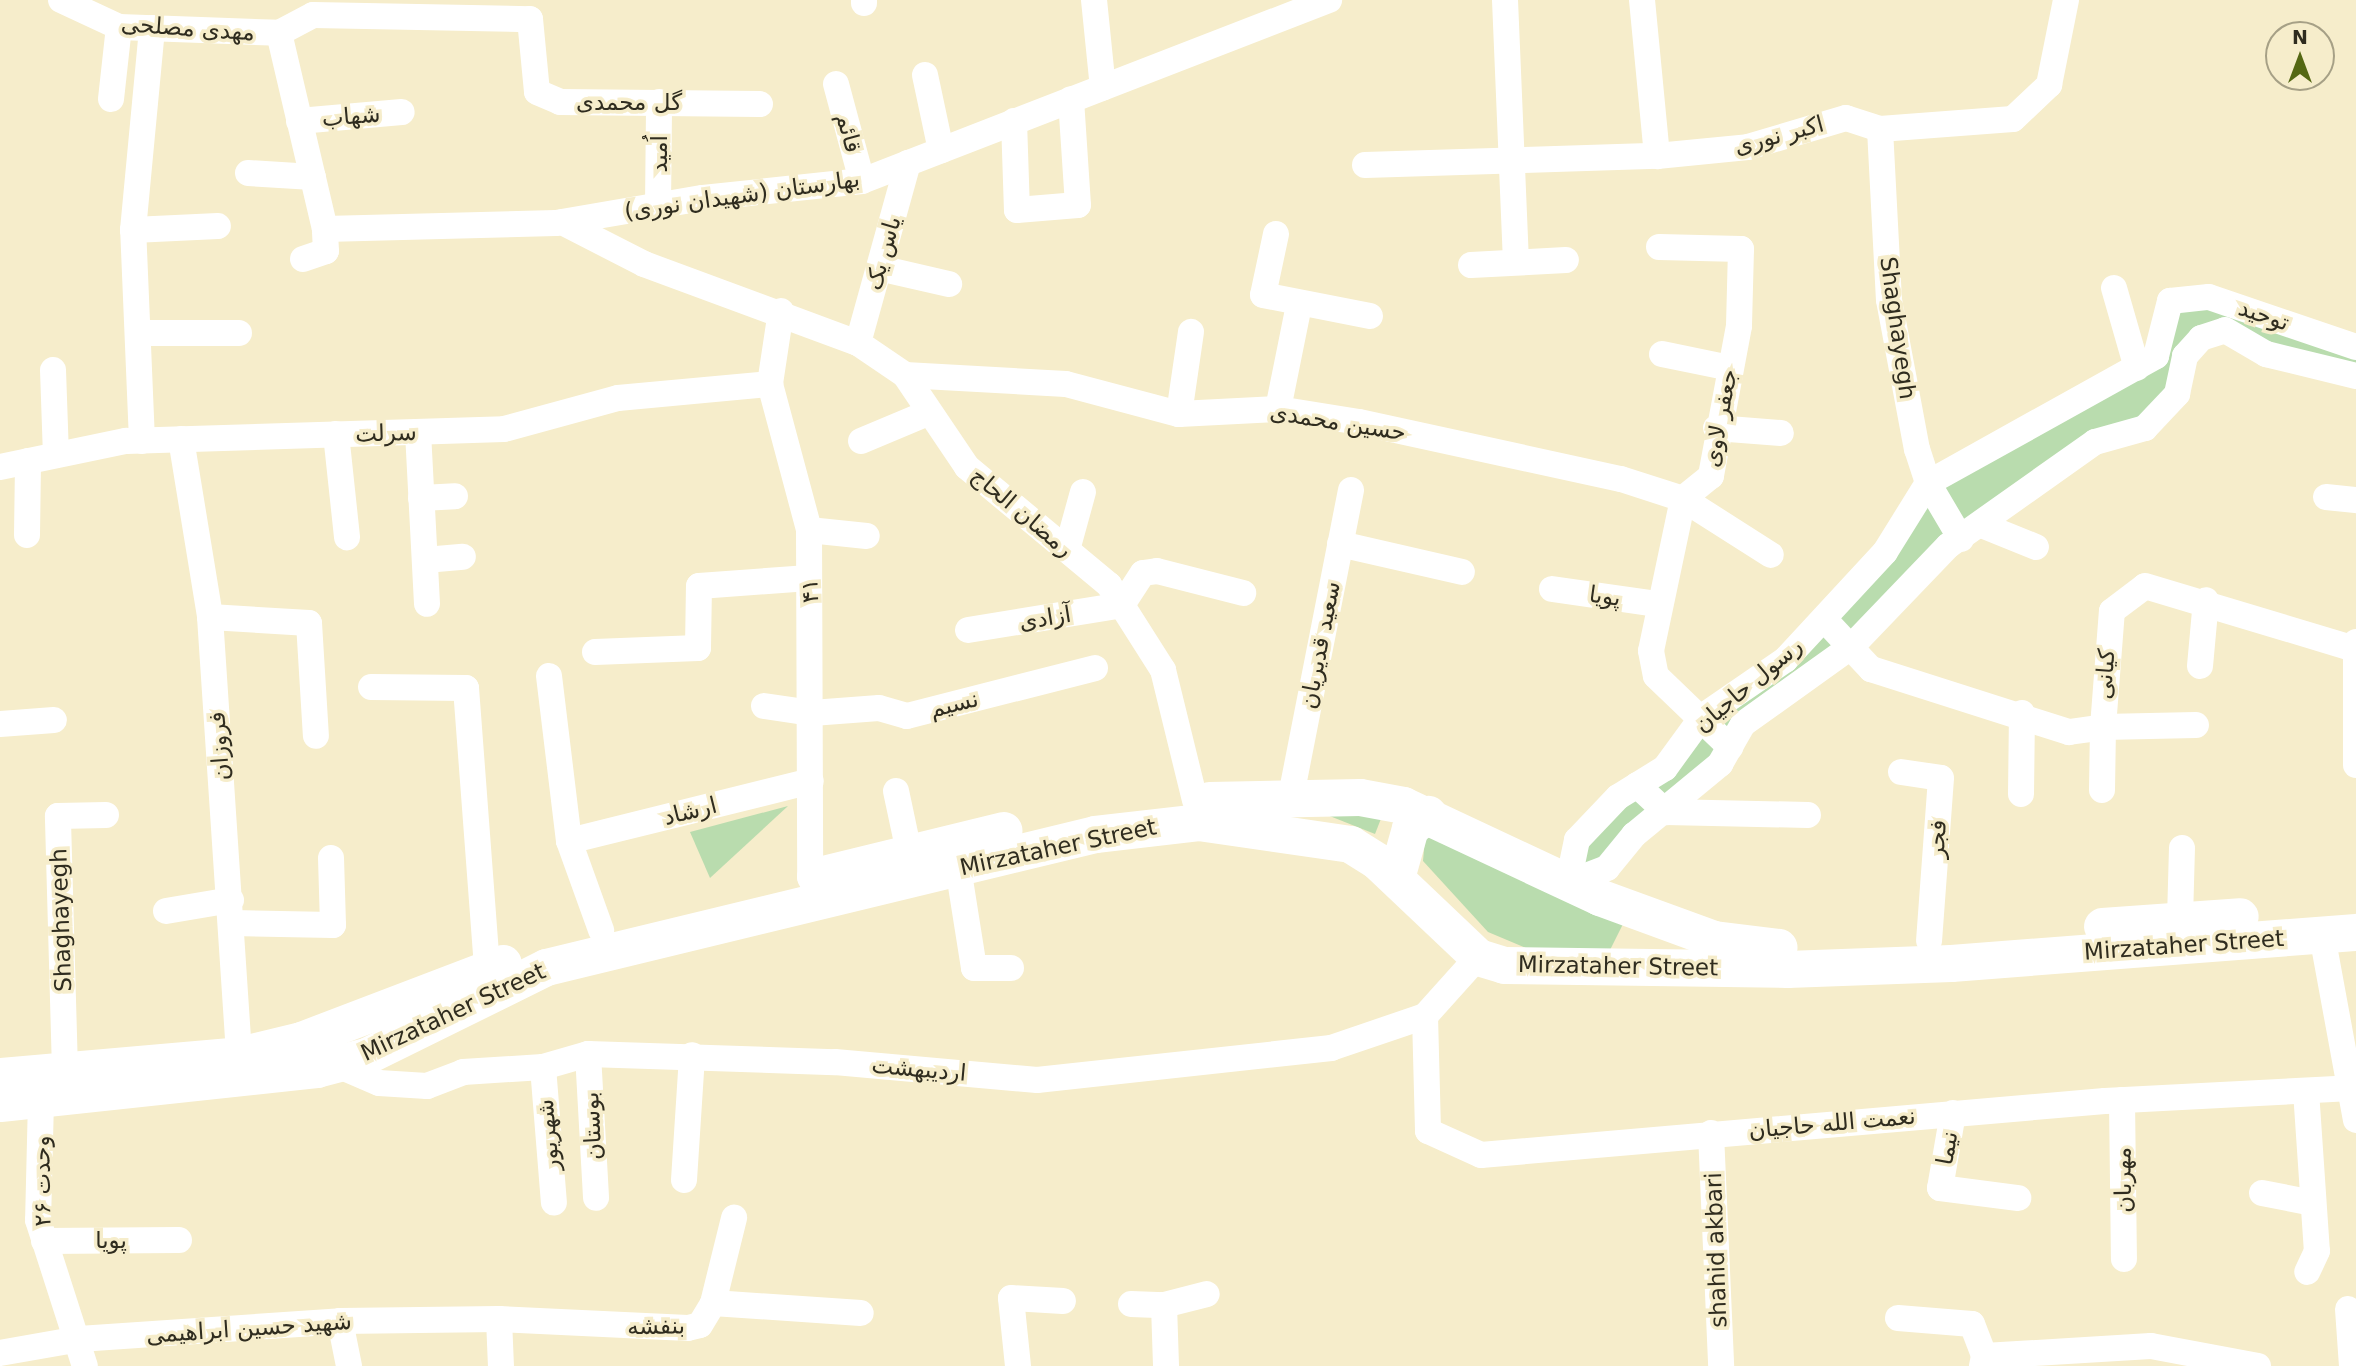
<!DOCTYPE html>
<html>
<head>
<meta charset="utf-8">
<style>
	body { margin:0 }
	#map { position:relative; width:2356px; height:1366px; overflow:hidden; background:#f6edcb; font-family:"DejaVu Sans","Noto Sans Arabic",sans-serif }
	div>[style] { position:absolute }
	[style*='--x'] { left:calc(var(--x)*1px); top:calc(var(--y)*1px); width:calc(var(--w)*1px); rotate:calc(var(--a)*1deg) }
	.green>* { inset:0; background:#b9dcae }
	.street>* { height:26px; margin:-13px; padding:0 13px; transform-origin:13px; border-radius:13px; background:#fff }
	.secondary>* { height:37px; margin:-18.5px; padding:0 18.5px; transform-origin:18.5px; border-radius:18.5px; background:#fff }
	span { translate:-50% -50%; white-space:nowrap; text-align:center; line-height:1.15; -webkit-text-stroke:7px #f6edcb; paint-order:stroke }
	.street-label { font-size:23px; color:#2f2c1f }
	.north { position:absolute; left:2265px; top:21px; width:70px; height:70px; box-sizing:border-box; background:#f6edcb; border:2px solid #a6a086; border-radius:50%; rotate:0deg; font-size:19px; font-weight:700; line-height:28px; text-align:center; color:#2f2c1f }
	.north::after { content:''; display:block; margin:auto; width:24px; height:32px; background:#546713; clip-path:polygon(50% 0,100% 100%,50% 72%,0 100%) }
</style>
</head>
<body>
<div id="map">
	<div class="green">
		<div style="clip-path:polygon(2178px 305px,2208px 305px,2356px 346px,2356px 371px,2228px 328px,2190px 341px,2174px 393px,1978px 525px,1606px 866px,1575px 873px,1583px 845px,1760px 682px,1928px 489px,2135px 373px)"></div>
		<div style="clip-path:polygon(788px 806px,710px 878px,690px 832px)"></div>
		<div style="clip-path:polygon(1312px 809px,1384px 811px,1375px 834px)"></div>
		<div style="clip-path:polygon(1437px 832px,1624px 922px,1610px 950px,1533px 951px,1488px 932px,1423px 861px,1425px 838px)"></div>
	</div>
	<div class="street">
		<div style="--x:61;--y:0;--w:64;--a:25"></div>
		<div style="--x:119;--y:27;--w:160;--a:2.1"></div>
		<div style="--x:1094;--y:0;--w:88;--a:84.2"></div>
		<div style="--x:1505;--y:0;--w:261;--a:87.6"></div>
		<div style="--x:1642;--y:0;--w:157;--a:84.5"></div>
		<div style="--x:864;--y:3;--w:3;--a:-90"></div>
		<div style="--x:279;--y:33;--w:201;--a:76.8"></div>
		<div style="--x:325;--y:229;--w:231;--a:-1.5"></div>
		<div style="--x:556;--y:223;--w:149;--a:-9.7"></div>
		<div style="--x:703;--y:198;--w:160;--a:-6.1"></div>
		<div style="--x:862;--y:181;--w:501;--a:-21.19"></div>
		<div style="--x:279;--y:33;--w:38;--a:-28"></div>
		<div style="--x:313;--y:15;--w:217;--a:1.1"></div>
		<div style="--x:530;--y:19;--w:73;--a:84.5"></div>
		<div style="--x:537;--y:92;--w:25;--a:23"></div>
		<div style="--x:560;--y:102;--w:200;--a:0.6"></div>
		<div style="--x:925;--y:75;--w:77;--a:78"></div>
		<div style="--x:836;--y:84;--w:100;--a:75"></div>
		<div style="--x:111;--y:99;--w:72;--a:-83.7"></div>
		<div style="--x:299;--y:121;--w:103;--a:-5"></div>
		<div style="--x:1014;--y:121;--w:89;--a:88.1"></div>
		<div style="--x:1017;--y:210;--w:61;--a:-4.7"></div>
		<div style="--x:1078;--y:205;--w:106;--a:-93.8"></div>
		<div style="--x:1880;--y:129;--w:171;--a:87"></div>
		<div style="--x:1889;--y:300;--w:152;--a:79.4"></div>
		<div style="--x:1917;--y:449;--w:36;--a:72"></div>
		<div style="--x:1928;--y:483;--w:65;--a:59.5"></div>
		<div style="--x:1365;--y:165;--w:292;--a:-1.8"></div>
		<div style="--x:1657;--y:156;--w:91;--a:-5.6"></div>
		<div style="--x:1748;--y:147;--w:102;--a:-16.5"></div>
		<div style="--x:1846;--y:118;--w:36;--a:18"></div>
		<div style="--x:1880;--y:129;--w:133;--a:-4.3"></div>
		<div style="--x:2013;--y:119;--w:50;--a:-43.4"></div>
		<div style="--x:2049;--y:85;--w:87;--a:-78.7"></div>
		<div style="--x:248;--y:173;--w:65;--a:3.5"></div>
		<div style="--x:658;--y:206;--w:104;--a:-89.4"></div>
		<div style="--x:562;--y:222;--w:92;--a:27.1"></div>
		<div style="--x:644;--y:264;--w:228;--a:20.3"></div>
		<div style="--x:858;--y:343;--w:57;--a:34.2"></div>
		<div style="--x:905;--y:375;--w:111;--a:56"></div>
		<div style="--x:967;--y:467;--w:185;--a:39.7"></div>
		<div style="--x:1109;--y:585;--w:101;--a:57.6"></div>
		<div style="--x:1163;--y:670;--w:134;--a:76.2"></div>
		<div style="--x:133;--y:230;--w:85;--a:-2.7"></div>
		<div style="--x:1276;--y:234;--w:62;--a:102"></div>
		<div style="--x:1263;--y:295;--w:109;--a:11.1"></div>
		<div style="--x:1659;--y:247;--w:82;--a:1.4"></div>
		<div style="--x:1741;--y:249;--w:77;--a:91.5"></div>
		<div style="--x:1739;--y:326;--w:153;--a:100.6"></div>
		<div style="--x:1711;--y:476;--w:36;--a:141"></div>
		<div style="--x:1683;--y:499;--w:155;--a:101.9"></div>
		<div style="--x:1651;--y:651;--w:25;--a:79"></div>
		<div style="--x:1656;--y:676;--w:103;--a:43.8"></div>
		<div style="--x:303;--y:259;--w:24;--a:-19"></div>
		<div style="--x:326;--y:251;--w:22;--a:-93"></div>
		<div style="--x:1471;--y:265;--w:95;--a:-3"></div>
		<div style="--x:879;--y:268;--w:72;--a:12.9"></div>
		<div style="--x:2114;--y:288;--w:83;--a:74"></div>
		<div style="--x:781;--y:311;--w:74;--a:98.6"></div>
		<div style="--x:770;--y:384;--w:151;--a:75"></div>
		<div style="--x:809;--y:530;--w:347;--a:89.8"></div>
		<div style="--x:138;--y:333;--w:101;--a:0"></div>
		<div style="--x:858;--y:343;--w:187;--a:-74.5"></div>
		<div style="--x:1662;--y:354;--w:69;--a:11.6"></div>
		<div style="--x:53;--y:370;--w:85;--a:88"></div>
		<div style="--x:905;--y:375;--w:161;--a:3.2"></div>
		<div style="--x:1066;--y:384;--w:117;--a:14.9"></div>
		<div style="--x:1179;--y:414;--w:99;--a:-2.9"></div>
		<div style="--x:1278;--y:409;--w:82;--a:9.1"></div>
		<div style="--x:1359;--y:422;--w:268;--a:12.3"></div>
		<div style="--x:1621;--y:479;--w:65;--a:17.9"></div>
		<div style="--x:1683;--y:499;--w:104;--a:32.5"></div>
		<div style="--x:1278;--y:409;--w:106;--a:-78.6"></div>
		<div style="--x:1179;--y:414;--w:83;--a:-81.7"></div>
		<div style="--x:1716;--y:428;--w:65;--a:4.4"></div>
		<div style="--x:418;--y:432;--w:172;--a:87"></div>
		<div style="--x:336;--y:434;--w:104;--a:83.9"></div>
		<div style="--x:181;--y:439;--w:180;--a:80.7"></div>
		<div style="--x:210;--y:617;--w:439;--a:86.2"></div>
		<div style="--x:142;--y:441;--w:211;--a:-92.4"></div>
		<div style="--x:133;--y:230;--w:203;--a:-84.6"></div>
		<div style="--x:861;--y:441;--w:73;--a:-22.7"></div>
		<div style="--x:0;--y:467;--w:129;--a:-11.7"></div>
		<div style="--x:126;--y:441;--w:378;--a:-1.8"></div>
		<div style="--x:504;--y:429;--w:118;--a:-15.2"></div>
		<div style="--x:618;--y:398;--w:153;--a:-5.3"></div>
		<div style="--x:2326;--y:497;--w:30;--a:6"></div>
		<div style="--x:421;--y:498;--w:34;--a:-3"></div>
		<div style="--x:1984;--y:526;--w:56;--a:22"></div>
		<div style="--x:809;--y:530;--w:58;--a:5.9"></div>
		<div style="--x:27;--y:535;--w:74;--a:-89.2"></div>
		<div style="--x:1340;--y:544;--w:125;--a:12.9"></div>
		<div style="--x:1067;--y:550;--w:60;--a:-74.6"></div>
		<div style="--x:425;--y:560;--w:38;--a:-5"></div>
		<div style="--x:1552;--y:589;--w:107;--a:8.1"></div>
		<div style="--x:210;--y:617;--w:99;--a:3.5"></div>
		<div style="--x:309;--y:623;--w:113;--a:86.5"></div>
		<div style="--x:1824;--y:619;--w:69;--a:46.8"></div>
		<div style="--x:1871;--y:669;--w:208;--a:17.7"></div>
		<div style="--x:2069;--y:732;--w:34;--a:-8"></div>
		<div style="--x:2103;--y:727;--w:116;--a:-85.6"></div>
		<div style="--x:2112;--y:611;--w:41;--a:-37.1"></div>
		<div style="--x:2145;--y:586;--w:219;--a:16.7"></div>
		<div style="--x:968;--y:630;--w:156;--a:-9.2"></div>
		<div style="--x:1122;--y:605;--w:38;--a:-57"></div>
		<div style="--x:1143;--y:573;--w:14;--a:-8"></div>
		<div style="--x:1157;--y:571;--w:89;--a:14.3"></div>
		<div style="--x:2356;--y:642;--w:123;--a:90"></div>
		<div style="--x:595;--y:652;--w:103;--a:-2.2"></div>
		<div style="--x:698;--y:648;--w:62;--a:-89.1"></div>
		<div style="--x:699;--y:586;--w:110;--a:-4.2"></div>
		<div style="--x:2200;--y:666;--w:66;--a:-84.8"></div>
		<div style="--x:549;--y:676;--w:166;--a:83.1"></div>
		<div style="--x:569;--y:841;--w:95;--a:70.2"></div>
		<div style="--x:371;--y:687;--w:95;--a:0.6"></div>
		<div style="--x:466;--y:688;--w:282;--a:85.7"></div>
		<div style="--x:764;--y:706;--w:49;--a:8.3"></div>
		<div style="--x:812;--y:713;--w:67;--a:-4.3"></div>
		<div style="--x:879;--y:708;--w:29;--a:16"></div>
		<div style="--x:907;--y:716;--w:194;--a:-14.3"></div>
		<div style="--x:0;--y:724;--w:54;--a:-4.2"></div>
		<div style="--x:1901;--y:772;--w:40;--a:8.5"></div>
		<div style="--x:1941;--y:778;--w:163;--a:94.2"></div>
		<div style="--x:1637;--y:785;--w:40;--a:43"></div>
		<div style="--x:1666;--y:812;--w:142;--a:1.2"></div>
		<div style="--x:2102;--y:790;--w:63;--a:-89.1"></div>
		<div style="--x:2103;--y:727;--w:93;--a:-1.2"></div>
		<div style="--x:896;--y:791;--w:62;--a:78"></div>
		<div style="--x:2021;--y:794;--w:81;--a:-89.3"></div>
		<div style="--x:1290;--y:801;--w:317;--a:-78.9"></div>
		<div style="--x:569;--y:841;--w:249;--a:-13.9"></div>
		<div style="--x:958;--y:867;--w:102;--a:81"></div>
		<div style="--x:974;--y:968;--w:37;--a:0"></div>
		<div style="--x:1568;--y:883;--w:44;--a:-78.2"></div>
		<div style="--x:1577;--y:840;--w:59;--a:-46.4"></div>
		<div style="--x:1618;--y:797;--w:55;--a:-31.7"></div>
		<div style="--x:1665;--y:768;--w:63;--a:-54"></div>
		<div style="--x:1702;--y:717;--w:101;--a:-34.5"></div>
		<div style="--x:1785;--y:660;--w:147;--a:-47.2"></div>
		<div style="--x:1885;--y:552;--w:81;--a:-58.1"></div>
		<div style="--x:1928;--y:483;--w:261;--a:-29.1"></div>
		<div style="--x:2156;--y:356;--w:57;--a:-75.7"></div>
		<div style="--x:2170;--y:301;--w:39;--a:-6"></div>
		<div style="--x:2209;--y:297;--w:155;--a:18.8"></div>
		<div style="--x:1568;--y:883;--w:42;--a:-21"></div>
		<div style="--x:1607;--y:868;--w:43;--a:-50.7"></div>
		<div style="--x:1634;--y:835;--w:112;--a:-39.5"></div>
		<div style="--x:1720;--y:764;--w:46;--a:-60.1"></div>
		<div style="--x:1743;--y:724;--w:134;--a:-35.6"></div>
		<div style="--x:1852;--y:646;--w:139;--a:-46.2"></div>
		<div style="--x:1948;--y:546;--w:180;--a:-35.3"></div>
		<div style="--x:2095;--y:442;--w:52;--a:-15.6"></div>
		<div style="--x:2145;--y:428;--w:47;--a:-46.7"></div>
		<div style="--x:2177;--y:394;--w:39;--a:-78"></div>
		<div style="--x:2185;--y:356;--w:24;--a:-48"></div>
		<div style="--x:2201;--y:338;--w:25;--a:-18"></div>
		<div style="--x:2225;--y:330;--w:48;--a:30.3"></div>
		<div style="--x:2266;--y:354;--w:93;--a:13.7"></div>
		<div style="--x:166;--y:911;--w:66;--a:-9.6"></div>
		<div style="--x:2180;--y:919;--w:71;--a:-88.4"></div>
		<div style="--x:232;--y:923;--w:101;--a:1.1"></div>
		<div style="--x:333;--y:925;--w:67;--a:-91.7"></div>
		<div style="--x:2322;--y:935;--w:188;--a:79.6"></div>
		<div style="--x:1425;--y:1016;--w:115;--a:88.5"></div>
		<div style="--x:1428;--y:1131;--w:58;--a:24.4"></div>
		<div style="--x:1481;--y:1155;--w:626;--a:-4.95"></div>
		<div style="--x:2105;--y:1101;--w:251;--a:-3"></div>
		<div style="--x:588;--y:1054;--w:144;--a:86.8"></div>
		<div style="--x:335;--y:1064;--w:48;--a:23.4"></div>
		<div style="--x:379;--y:1083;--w:48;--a:3.6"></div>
		<div style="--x:427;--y:1086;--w:39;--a:-21"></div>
		<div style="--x:463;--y:1072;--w:80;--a:-3.6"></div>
		<div style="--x:543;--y:1067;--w:47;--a:-16.1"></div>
		<div style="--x:588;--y:1054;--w:247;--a:1.9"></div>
		<div style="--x:835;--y:1062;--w:203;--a:5.1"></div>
		<div style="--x:1037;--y:1080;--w:296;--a:-6.2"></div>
		<div style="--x:1331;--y:1048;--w:99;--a:-18.8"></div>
		<div style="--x:1425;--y:1016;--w:79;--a:-48.1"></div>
		<div style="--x:543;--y:1067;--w:136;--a:85.4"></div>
		<div style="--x:65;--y:1071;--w:255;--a:-91.6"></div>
		<div style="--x:58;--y:816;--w:48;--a:-1.2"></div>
		<div style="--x:2306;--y:1091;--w:160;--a:86.1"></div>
		<div style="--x:2317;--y:1251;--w:23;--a:115"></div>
		<div style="--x:41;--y:1100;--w:120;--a:91.4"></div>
		<div style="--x:38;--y:1220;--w:153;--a:72.2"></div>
		<div style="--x:2122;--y:1100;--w:159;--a:89.3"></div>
		<div style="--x:1953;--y:1113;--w:76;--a:99.8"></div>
		<div style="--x:1940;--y:1188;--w:79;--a:7.3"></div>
		<div style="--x:1711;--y:1133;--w:233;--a:87.5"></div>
		<div style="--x:684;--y:1180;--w:125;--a:-86.3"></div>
		<div style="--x:2262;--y:1193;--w:52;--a:11.1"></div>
		<div style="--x:44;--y:1241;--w:135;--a:-0.4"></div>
		<div style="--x:713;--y:1303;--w:148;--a:3.9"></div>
		<div style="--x:1131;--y:1304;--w:33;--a:2"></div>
		<div style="--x:1164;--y:1305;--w:44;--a:-14.3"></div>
		<div style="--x:1164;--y:1305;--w:61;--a:88.1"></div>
		<div style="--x:2348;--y:1309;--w:57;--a:86"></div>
		<div style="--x:1898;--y:1318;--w:74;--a:4.6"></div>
		<div style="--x:1972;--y:1324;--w:34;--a:69"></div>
		<div style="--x:499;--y:1319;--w:47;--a:87.6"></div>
		<div style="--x:340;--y:1321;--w:46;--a:78.7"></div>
		<div style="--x:0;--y:1353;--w:80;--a:-10"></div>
		<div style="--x:79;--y:1339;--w:262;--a:-3.9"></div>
		<div style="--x:340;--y:1321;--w:159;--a:-0.7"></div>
		<div style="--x:499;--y:1319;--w:189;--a:2.7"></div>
		<div style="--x:688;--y:1328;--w:12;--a:-14"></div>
		<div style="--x:700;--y:1325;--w:26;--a:-59"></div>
		<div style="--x:713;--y:1303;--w:88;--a:-76.1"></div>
		<div style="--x:1018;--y:1366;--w:68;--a:-95.9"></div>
		<div style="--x:1011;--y:1298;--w:52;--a:3.3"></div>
		<div style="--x:1982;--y:1366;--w:10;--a:-79"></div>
		<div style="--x:1984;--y:1356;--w:167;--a:-3.4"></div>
		<div style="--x:2151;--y:1346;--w:109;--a:10.6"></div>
	</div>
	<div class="secondary">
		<div style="--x:1209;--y:800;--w:151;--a:-1.1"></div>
		<div style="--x:1360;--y:797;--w:44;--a:10.5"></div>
		<div style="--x:1403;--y:805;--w:217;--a:25.1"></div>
		<div style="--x:1599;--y:897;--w:122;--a:20.1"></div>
		<div style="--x:1714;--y:939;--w:65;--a:7"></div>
		<div style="--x:815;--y:876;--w:194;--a:-13.7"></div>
		<div style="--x:1396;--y:878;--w:52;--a:-74.4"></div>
		<div style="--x:1410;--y:828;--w:23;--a:-38"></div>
		<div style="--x:2102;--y:926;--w:138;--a:-4.1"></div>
		<div style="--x:0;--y:1076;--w:240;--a:-5"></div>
		<div style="--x:239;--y:1055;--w:64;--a:-13.6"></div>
		<div style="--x:301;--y:1040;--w:216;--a:-20.9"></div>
		<div style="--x:0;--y:1103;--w:318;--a:-6.1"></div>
		<div style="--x:316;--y:1069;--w:52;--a:-14.6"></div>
		<div style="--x:366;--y:1056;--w:201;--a:-26.3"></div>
		<div style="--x:546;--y:967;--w:565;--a:-13.62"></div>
		<div style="--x:1095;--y:834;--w:104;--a:-6.6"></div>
		<div style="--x:1198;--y:822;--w:154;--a:8.2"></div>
		<div style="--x:1350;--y:844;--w:32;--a:32"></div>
		<div style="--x:1377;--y:861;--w:139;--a:43.5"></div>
		<div style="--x:1478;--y:957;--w:27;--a:17"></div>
		<div style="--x:1504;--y:965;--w:283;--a:0.8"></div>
		<div style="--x:1787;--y:969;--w:164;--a:-2.1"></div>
		<div style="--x:1951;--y:963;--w:406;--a:-4.4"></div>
	</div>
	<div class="street-label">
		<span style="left:188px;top:28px;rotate:4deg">مهدی مصلحی</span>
		<span style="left:629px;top:102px">گل محمدی</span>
		<span style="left:351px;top:116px;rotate:-5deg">شهاب</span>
		<span style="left:849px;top:133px;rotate:75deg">قائم</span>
		<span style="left:1779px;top:135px;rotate:-15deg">اکبر نوری</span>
		<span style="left:659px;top:154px;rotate:-90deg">اُمید</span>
		<span style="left:742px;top:195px;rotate:-8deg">بهارستان (شهیدان نوری)</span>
		<span style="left:883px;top:253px;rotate:-74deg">یاس یک</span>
		<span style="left:2264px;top:315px;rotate:19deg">توحید</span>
		<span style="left:1898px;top:328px;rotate:82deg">Shaghayegh</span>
		<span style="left:1720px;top:418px;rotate:-79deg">جعفر لاوی</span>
		<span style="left:1338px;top:422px;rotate:9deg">حسین محمدی</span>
		<span style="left:386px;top:433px;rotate:-2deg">سرلت</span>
		<span style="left:1022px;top:512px;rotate:40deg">رمضان الحاج</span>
		<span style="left:810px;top:591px;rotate:-92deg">۴۱</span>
		<span style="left:1605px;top:596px;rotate:8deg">پویا</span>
		<span style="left:1045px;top:618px;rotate:-9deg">آزادی</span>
		<span style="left:1320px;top:645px;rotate:-79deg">سعید قدیریان</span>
		<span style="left:2105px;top:674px;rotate:-86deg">کیانی</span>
		<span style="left:1748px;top:685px;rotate:-40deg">رسول حاجیان</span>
		<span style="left:954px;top:704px;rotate:-14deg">نسیم</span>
		<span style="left:219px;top:746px;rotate:-94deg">فروزان</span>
		<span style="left:690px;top:811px;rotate:-14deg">ارشاد</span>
		<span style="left:1937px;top:839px;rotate:-86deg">فجر</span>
		<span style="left:1058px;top:847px;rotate:-12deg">Mirzataher Street</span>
		<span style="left:61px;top:920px;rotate:-92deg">Shaghayegh</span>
		<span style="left:2184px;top:945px;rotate:-4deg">Mirzataher Street</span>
		<span style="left:1618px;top:966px;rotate:1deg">Mirzataher Street</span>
		<span style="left:453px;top:1012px;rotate:-25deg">Mirzataher Street</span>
		<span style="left:919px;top:1069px;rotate:5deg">اردیبهشت</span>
		<span style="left:1832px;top:1123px;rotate:-5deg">نعمت الله حاجیان</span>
		<span style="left:592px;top:1126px;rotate:-93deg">بوستان</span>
		<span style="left:548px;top:1135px;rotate:-95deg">شهریور</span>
		<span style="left:1947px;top:1148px;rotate:-80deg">نیما</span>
		<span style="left:2123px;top:1180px;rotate:-91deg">مهربان</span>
		<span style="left:42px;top:1181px;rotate:-91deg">وحدت ۲۶</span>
		<span style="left:111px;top:1240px">پویا</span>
		<span style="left:1716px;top:1250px;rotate:-92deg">shahid akbari</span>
		<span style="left:656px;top:1326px;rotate:-1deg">بنفشه</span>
		<span style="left:249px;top:1328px;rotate:-4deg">شهید حسین ابراهیمی</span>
	</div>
	<div class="north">N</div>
</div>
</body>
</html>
